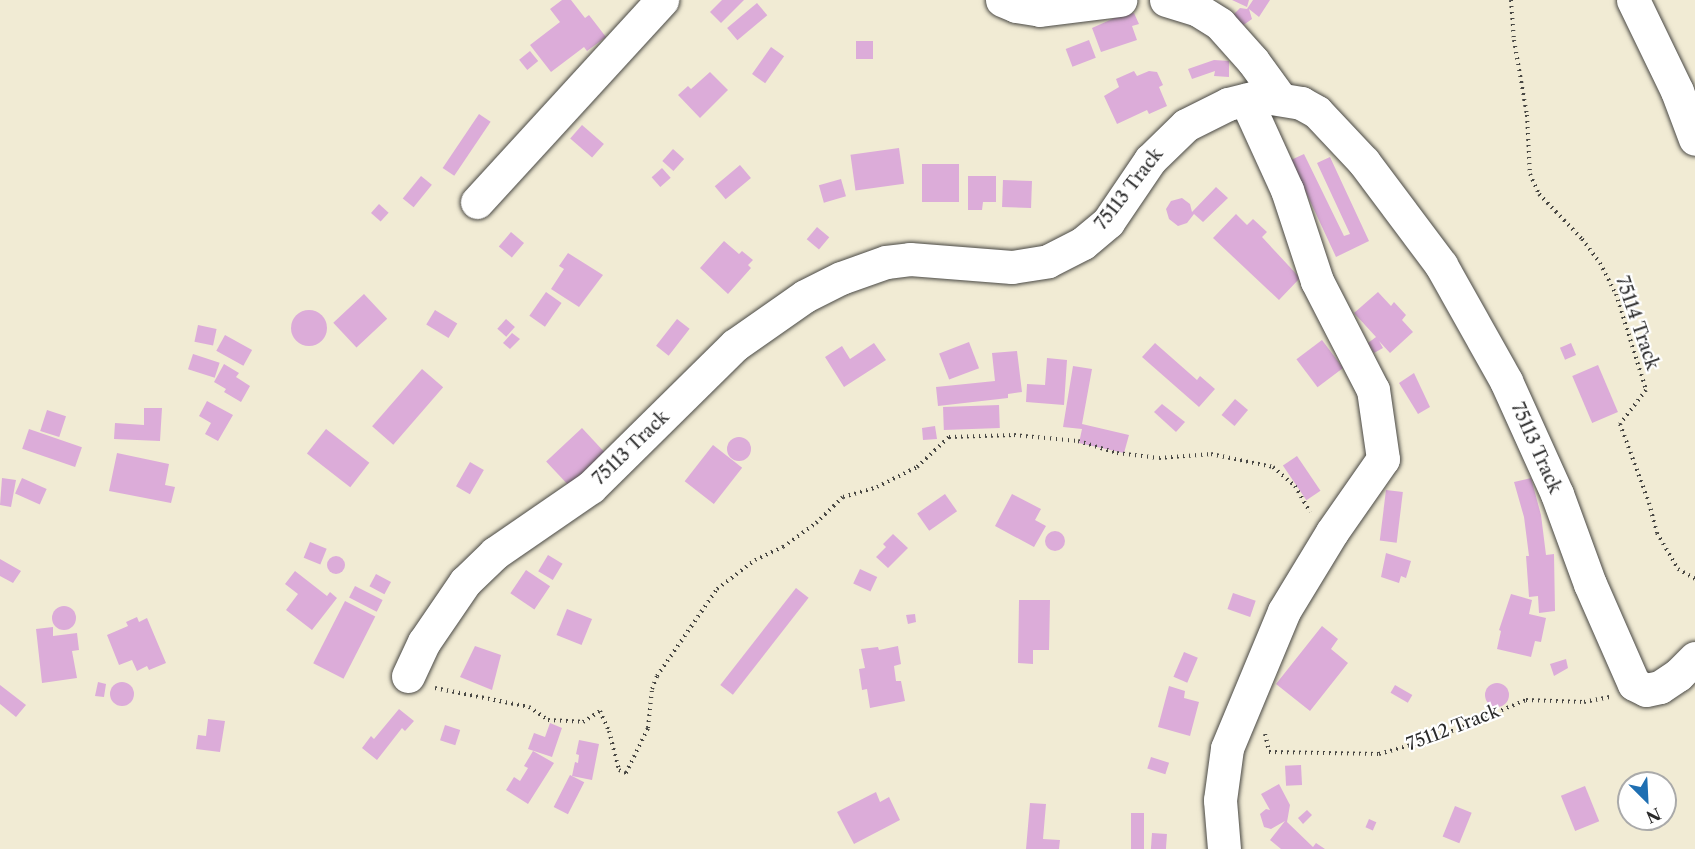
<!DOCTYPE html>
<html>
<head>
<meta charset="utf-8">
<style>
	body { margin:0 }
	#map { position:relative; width:1695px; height:849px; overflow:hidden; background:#f1ebd4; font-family:"Libre Caslon Text",serif }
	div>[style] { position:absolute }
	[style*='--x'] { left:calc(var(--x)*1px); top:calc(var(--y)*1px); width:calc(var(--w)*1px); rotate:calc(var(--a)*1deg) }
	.building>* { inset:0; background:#dcacd9; transform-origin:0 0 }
	.round { border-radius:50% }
	.path>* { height:4px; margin-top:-2px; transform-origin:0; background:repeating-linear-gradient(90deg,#494844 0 1.5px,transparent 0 6px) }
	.roads { filter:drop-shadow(0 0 2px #494844) drop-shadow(0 0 2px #494844) }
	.minor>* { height:33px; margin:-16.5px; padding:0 16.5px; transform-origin:16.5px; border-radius:16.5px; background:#fff }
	span { translate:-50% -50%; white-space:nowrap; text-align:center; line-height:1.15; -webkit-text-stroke:4.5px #fff; paint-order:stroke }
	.street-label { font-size:18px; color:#2b2b2b }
	.north { position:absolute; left:1617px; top:771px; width:60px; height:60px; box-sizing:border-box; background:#fff; border:2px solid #aaa; border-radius:50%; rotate:156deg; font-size:16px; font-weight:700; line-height:24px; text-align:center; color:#2b2b2b }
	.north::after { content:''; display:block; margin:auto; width:21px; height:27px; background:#1f6fb2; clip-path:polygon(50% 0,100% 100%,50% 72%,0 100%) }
</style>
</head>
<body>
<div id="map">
	<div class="building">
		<div style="clip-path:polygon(562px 0,571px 0,585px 18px,589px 15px,606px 37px,587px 51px,584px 47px,551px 72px,530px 45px,560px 22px,550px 9px)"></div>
		<div style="clip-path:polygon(722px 0,744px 0,721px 23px,710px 12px)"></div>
		<div style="clip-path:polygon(1232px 0,1249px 0,1247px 7px)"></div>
		<div style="clip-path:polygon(1253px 0,1270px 0,1259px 17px,1249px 9px,1252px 19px,1242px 26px,1234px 14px,1240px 8px,1247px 9px)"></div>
		<div style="left:757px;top:3px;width:16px;height:39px;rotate:50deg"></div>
		<div style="clip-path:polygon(1128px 12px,1129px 14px,1134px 13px,1139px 24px,1132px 26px,1137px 40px,1101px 52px,1092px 28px)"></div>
		<div style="left:1089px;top:40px;width:19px;height:25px;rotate:69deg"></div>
		<div style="left:873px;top:41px;width:18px;height:17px;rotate:90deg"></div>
		<div style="left:771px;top:47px;width:16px;height:33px;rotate:35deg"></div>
		<div style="left:530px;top:51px;width:13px;height:14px;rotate:51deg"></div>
		<div style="clip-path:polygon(1214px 60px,1229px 61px,1229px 77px,1214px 76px,1215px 71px,1192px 79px,1188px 69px)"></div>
		<div style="clip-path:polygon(1134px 71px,1137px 76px,1149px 71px,1157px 72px,1163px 85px,1159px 87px,1167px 106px,1149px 114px,1147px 110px,1117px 124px,1104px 96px,1119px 87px,1116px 79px)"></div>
		<div style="clip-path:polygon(710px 72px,728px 90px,700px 118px,678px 95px,688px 86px,691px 89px)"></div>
		<div style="left:479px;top:114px;width:14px;height:65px;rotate:34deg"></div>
		<div style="left:582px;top:125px;width:29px;height:18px;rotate:41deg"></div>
		<div style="left:899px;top:148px;width:36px;height:49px;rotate:82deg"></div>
		<div style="left:673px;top:149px;width:15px;height:16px;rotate:42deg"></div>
		<div style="clip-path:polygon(1304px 154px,1344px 236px,1350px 234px,1317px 163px,1330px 157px,1369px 241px,1336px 257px,1291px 160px)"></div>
		<div style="left:922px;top:164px;width:37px;height:38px"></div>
		<div style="left:740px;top:165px;width:17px;height:33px;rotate:50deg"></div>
		<div style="left:662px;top:168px;width:13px;height:14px;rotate:48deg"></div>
		<div style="left:421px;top:176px;width:14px;height:29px;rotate:39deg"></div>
		<div style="clip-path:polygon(968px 176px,996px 176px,996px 202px,983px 202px,982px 210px,968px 210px)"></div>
		<div style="left:841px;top:179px;width:18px;height:23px;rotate:74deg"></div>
		<div style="left:1003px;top:180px;width:29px;height:27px;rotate:2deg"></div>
		<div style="clip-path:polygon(1216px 187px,1228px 198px,1203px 222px,1194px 214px,1187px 223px,1178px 226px,1169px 219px,1166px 209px,1171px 201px,1182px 198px,1190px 204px,1192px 212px)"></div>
		<div style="left:379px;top:204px;width:13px;height:12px;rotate:42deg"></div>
		<div style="clip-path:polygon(1236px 214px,1247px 225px,1253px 219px,1267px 232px,1262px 237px,1300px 278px,1279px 300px,1213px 238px)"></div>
		<div style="left:817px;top:227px;width:16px;height:16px;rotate:40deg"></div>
		<div style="left:511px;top:232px;width:17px;height:19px;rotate:40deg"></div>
		<div style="clip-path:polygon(724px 241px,739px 254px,742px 251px,753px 260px,748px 265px,751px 268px,728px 294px,700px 268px)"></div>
		<div style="clip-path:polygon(568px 253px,603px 275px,579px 307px,551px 289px,564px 269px,559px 266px)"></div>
		<div style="left:546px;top:292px;width:19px;height:29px;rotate:35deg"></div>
		<div style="clip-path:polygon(1378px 292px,1391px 306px,1394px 302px,1406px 315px,1402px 320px,1413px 332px,1390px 353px,1379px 341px,1383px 348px,1374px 353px,1368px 343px,1376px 337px,1354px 313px)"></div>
		<div style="left:364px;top:294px;width:34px;height:42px;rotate:47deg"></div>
		<div style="left:435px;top:310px;width:26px;height:17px;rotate:31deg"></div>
		<div class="round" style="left:291px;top:310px;width:36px;height:36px"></div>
		<div style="left:506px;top:319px;width:12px;height:13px;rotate:42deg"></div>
		<div style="left:677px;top:319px;width:16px;height:34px;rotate:38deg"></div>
		<div style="left:198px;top:325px;width:19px;height:17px;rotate:12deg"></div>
		<div style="clip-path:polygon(512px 333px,520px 339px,510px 349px,503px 343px)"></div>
		<div style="left:225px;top:335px;width:31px;height:18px;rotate:29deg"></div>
		<div style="left:1322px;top:340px;width:35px;height:32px;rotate:53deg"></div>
		<div style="left:969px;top:342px;width:28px;height:32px;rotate:69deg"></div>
		<div style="clip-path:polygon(874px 343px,886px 360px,844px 387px,825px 357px,842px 346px,850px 359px)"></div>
		<div style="clip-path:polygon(1155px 343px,1197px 380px,1200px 376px,1215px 389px,1199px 407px,1142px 357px)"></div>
		<div style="left:1571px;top:343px;width:13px;height:12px;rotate:67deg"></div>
		<div style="clip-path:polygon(1017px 351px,1022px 392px,1008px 394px,1008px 398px,938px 406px,936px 387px,995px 381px,992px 353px)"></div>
		<div style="left:193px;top:354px;width:28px;height:16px;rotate:18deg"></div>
		<div style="clip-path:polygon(1047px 358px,1067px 360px,1064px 405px,1026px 402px,1027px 384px,1045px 385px)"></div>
		<div style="clip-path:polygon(224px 364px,239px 373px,236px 377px,250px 386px,241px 402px,224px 392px,226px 389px,214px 382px)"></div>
		<div style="left:1598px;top:365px;width:51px;height:28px;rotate:67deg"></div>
		<div style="clip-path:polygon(1073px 366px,1092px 369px,1082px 424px,1129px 435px,1124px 453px,1079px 443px,1082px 429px,1063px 427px)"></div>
		<div style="left:422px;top:369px;width:28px;height:76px;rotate:41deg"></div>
		<div style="clip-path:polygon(1414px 373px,1430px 407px,1418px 414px,1399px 383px)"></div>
		<div style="left:1235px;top:399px;width:17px;height:21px;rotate:40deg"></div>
		<div style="clip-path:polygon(207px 401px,233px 415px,218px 441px,205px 434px,211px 423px,199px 416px)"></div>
		<div style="clip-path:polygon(1162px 404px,1185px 422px,1176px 432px,1154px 412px)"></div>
		<div style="left:999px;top:405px;width:23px;height:56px;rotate:88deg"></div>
		<div style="clip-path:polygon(144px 408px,162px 408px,160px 441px,114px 439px,115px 423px,144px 425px)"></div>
		<div style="left:47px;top:410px;width:20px;height:22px;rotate:18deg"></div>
		<div style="clip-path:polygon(935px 426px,937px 439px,923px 440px,922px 428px)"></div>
		<div style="left:582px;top:428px;width:33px;height:49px;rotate:47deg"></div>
		<div style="left:29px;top:429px;width:56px;height:21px;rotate:19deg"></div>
		<div style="left:326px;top:429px;width:55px;height:31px;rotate:38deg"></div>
		<div class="round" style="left:727px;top:437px;width:24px;height:24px"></div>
		<div style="left:713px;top:445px;width:37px;height:46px;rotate:38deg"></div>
		<div style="clip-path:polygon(117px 453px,169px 464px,165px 485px,175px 487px,171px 503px,109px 491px)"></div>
		<div style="left:1297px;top:456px;width:42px;height:17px;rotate:56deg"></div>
		<div style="left:470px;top:462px;width:16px;height:28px;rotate:30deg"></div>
		<div style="clip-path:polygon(2px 478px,16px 480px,11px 507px,0 505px)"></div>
		<div style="left:22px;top:478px;width:27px;height:17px;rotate:24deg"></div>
		<div style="clip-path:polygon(1531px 478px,1541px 515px,1546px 555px,1554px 554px,1555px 611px,1539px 613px,1538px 596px,1529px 597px,1526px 556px,1529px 556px,1524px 517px,1514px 482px)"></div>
		<div style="left:1386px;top:490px;width:17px;height:51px;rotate:7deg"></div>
		<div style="left:945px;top:494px;width:21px;height:34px;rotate:55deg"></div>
		<div style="clip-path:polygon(1012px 494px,1041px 509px,1035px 520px,1046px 526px,1034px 547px,995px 526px)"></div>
		<div class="round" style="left:1045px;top:531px;width:20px;height:20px"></div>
		<div style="clip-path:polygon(893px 534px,908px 548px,888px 568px,876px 557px,886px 547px,883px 544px)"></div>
		<div style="left:310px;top:542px;width:18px;height:17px;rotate:22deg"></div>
		<div style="clip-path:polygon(1386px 553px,1411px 561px,1406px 578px,1401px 576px,1399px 583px,1381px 577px)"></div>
		<div style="left:548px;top:555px;width:17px;height:19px;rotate:31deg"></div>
		<div class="round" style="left:327px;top:556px;width:18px;height:18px"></div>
		<div style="clip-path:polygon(0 559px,21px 571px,13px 583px,0 576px)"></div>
		<div style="left:860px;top:569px;width:19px;height:16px;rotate:25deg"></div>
		<div style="left:526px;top:570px;width:29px;height:28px;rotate:34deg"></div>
		<div style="clip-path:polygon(295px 571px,327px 596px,330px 592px,337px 598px,312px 630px,286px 610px,298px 594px,285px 584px)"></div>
		<div style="left:376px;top:574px;width:17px;height:14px;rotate:28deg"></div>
		<div style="left:355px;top:586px;width:31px;height:13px;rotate:27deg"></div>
		<div style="left:796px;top:588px;width:16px;height:123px;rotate:38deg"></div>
		<div style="left:1233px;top:593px;width:24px;height:17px;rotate:19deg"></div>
		<div style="clip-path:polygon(1511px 594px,1532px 600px,1529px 614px,1546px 618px,1541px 642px,1535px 641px,1531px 657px,1497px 649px,1501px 631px,1499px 630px)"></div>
		<div style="clip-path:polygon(1019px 600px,1050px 600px,1049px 650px,1033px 650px,1033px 664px,1018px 663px)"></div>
		<div style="left:345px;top:601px;width:34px;height:70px;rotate:27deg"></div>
		<div class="round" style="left:52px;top:606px;width:24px;height:24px"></div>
		<div style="left:567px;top:609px;width:27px;height:28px;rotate:22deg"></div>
		<div style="clip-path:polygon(915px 614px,916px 622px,908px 624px,906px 615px)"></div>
		<div style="clip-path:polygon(137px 617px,139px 622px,147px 618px,166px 663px,149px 670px,147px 666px,137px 671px,132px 660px,119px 665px,107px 635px,128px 626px,126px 622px)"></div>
		<div style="clip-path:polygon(1322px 626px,1338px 639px,1331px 649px,1348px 663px,1310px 711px,1276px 684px)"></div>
		<div style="clip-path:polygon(53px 627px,53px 636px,77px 633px,79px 650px,72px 651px,77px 678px,42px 683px,36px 629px)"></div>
		<div style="clip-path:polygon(475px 646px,501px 655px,492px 690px,460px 677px)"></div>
		<div style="clip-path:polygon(898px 646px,901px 664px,894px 666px,896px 681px,901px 681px,905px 701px,870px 708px,867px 689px,862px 690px,859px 669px,865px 668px,861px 649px,878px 647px,879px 650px)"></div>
		<div style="left:1184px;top:652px;width:15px;height:27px;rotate:23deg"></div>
		<div style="clip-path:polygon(1566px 659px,1568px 668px,1554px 676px,1550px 664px)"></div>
		<div class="round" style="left:110px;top:682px;width:24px;height:24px"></div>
		<div style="clip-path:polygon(98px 682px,106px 684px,104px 697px,95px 696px)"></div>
		<div class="round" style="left:1485px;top:683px;width:24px;height:24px"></div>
		<div style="clip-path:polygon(0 685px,26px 705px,16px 717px,0 704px)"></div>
		<div style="left:1395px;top:685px;width:20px;height:9px;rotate:30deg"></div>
		<div style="clip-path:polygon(1169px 686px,1185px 691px,1184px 698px,1199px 702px,1190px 736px,1158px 727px)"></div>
		<div style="clip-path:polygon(399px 709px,414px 721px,405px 731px,402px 728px,377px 760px,362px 748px,371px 736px,374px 739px)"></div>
		<div style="clip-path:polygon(208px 719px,225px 721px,220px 752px,196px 749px,198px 735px,206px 736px)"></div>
		<div style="clip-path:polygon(550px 723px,562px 728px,552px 757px,528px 749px,534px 733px,545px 737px)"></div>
		<div style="left:445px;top:725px;width:16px;height:16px;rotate:18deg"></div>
		<div style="clip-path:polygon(579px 740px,599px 744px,592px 780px,572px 776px,575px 762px,578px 763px,579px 755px,576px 754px)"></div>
		<div style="clip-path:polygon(533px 751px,554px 763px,528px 804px,506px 790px,514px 777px,520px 781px,528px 768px,524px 766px)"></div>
		<div style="left:1151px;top:757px;width:19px;height:12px;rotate:18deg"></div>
		<div style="left:1301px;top:765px;width:20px;height:16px;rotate:87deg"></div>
		<div style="left:570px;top:775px;width:16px;height:36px;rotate:27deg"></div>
		<div style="clip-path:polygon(1279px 784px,1290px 805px,1287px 822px,1313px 847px,1316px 843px,1325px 849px,1281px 849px,1270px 840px,1285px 821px,1271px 829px,1264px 827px,1260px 814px,1266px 809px,1270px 810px,1261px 794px)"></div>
		<div style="left:1585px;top:786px;width:38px;height:26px;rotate:68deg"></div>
		<div style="clip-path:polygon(876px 792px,880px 802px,889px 797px,900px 820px,854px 844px,837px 812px)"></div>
		<div style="clip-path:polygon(1030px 803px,1046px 804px,1043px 839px,1060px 840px,1059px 849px,1026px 849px)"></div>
		<div style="left:1455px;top:806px;width:18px;height:33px;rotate:22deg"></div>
		<div style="clip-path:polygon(1307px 810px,1312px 815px,1303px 824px,1298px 818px)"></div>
		<div style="left:1131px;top:813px;width:13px;height:36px"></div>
		<div style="left:1369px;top:819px;width:8px;height:9px;rotate:23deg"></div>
		<div style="left:1152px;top:833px;width:15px;height:16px;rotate:4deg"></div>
	</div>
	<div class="path">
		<div style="--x:1511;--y:0;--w:40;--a:85.7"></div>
		<div style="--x:1514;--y:40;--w:76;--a:80.2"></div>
		<div style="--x:1527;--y:115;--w:59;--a:87.1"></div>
		<div style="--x:1530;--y:174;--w:22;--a:66"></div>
		<div style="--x:1539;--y:194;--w:62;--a:46.3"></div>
		<div style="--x:1582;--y:239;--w:30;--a:53"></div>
		<div style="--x:1600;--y:263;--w:35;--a:63"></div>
		<div style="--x:1616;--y:294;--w:101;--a:72.6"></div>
		<div style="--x:1646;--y:390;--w:43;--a:127.4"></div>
		<div style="--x:1620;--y:424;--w:84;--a:69.8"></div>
		<div style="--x:1649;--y:503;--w:31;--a:75"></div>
		<div style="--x:1657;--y:533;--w:42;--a:59.7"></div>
		<div style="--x:1678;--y:569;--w:20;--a:30"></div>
		<div style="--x:435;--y:688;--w:96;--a:11.4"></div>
		<div style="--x:529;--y:707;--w:23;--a:34"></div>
		<div style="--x:548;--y:720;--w:35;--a:3"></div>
		<div style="--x:583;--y:722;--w:20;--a:-33"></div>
		<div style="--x:600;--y:711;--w:22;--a:66"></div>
		<div style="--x:609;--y:731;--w:40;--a:75.6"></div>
		<div style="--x:619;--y:770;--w:8;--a:23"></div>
		<div style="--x:626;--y:773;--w:50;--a:-63.9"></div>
		<div style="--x:648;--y:728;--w:39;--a:-84"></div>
		<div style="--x:652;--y:689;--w:14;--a:-69"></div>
		<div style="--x:657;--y:676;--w:106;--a:-55.4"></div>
		<div style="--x:717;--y:589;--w:48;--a:-37.3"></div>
		<div style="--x:755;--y:560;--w:31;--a:-25"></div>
		<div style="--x:783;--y:547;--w:41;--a:-36"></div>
		<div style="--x:816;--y:523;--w:37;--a:-44"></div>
		<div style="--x:843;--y:497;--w:35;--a:-16"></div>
		<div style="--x:877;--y:487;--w:45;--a:-26.6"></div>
		<div style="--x:917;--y:467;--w:44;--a:-43.2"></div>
		<div style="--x:949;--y:437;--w:65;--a:-1.8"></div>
		<div style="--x:1014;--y:435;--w:64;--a:5.4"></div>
		<div style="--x:1078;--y:441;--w:41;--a:17.1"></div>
		<div style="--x:1117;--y:453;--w:42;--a:6.8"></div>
		<div style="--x:1159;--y:458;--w:52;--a:-4.4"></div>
		<div style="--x:1211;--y:454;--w:63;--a:11.8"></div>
		<div style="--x:1273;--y:467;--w:29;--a:41"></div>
		<div style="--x:1295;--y:486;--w:30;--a:60"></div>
		<div style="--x:1265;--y:734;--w:18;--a:77"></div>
		<div style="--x:1269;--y:752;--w:110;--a:1"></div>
		<div style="--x:1379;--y:754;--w:58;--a:-15.9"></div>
		<div style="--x:1435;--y:738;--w:99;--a:-22.7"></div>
		<div style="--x:1526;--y:700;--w:58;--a:2"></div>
		<div style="--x:1584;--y:702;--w:26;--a:-11"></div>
	</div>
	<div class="roads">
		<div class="minor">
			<div style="--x:1002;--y:0;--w:15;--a:23"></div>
			<div style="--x:1016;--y:6;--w:24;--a:9"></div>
			<div style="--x:1040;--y:10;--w:81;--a:-7.1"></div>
			<div style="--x:1166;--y:0;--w:34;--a:17"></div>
			<div style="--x:1198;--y:10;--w:26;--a:32"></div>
			<div style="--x:1220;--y:24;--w:50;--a:48.3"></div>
			<div style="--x:1253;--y:61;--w:46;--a:53.9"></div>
			<div style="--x:1633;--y:0;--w:101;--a:64.2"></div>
			<div style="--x:1677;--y:91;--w:51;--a:69.4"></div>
			<div style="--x:477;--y:202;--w:274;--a:-47.5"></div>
			<div style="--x:408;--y:676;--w:38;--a:-65"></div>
			<div style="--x:424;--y:642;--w:73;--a:-55.7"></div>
			<div style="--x:465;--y:582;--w:42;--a:-44"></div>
			<div style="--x:495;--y:553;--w:116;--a:-34.5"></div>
			<div style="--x:591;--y:487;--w:202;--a:-44.6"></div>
			<div style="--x:735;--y:345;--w:85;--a:-35"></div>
			<div style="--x:805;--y:296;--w:40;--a:-26.6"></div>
			<div style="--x:841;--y:278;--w:48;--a:-19.6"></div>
			<div style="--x:886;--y:262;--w:24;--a:-7"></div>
			<div style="--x:910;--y:259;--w:102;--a:4.5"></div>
			<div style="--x:1012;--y:267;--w:36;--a:-9"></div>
			<div style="--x:1048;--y:261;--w:39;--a:-27"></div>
			<div style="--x:1083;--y:243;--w:33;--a:-40"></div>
			<div style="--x:1108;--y:222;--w:75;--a:-55.9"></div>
			<div style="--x:1150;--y:160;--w:50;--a:-44.2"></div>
			<div style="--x:1186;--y:125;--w:47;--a:-26.6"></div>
			<div style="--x:1228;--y:104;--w:32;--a:-14"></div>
			<div style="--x:1259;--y:96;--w:43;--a:9.5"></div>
			<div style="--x:1301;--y:103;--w:18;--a:29"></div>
			<div style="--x:1317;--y:112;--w:69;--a:46.8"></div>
			<div style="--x:1364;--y:162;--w:129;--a:53.2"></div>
			<div style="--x:1441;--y:265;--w:133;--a:60.7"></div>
			<div style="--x:1506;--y:381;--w:124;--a:65.7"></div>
			<div style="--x:1557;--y:494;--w:96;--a:69.9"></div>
			<div style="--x:1590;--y:584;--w:109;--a:66.3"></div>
			<div style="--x:1634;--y:684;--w:13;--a:27"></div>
			<div style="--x:1646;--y:690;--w:14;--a:-12"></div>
			<div style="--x:1660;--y:687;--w:22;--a:-34"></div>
			<div style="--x:1678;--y:675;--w:24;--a:-45"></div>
			<div style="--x:1224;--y:849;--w:49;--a:-94.7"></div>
			<div style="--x:1220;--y:800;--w:52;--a:-82.3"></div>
			<div style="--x:1227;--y:748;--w:148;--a:-67.4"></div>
			<div style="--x:1284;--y:611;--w:92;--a:-58.7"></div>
			<div style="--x:1332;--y:532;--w:89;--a:-55.1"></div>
			<div style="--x:1383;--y:459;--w:70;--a:-98.2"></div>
			<div style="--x:1373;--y:390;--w:123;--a:-117.2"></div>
			<div style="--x:1317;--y:281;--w:96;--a:-108.2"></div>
			<div style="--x:1287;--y:190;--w:99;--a:-114.5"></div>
		</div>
	</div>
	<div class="street-label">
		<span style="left:1129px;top:189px;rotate:-52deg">75113 Track</span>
		<span style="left:1637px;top:323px;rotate:71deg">75114 Track</span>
		<span style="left:631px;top:448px;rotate:-44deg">75113 Track</span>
		<span style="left:1536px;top:448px;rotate:66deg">75113 Track</span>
		<span style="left:1453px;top:728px;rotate:-21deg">75112 Track</span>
	</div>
	<div class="north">N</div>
</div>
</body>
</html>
